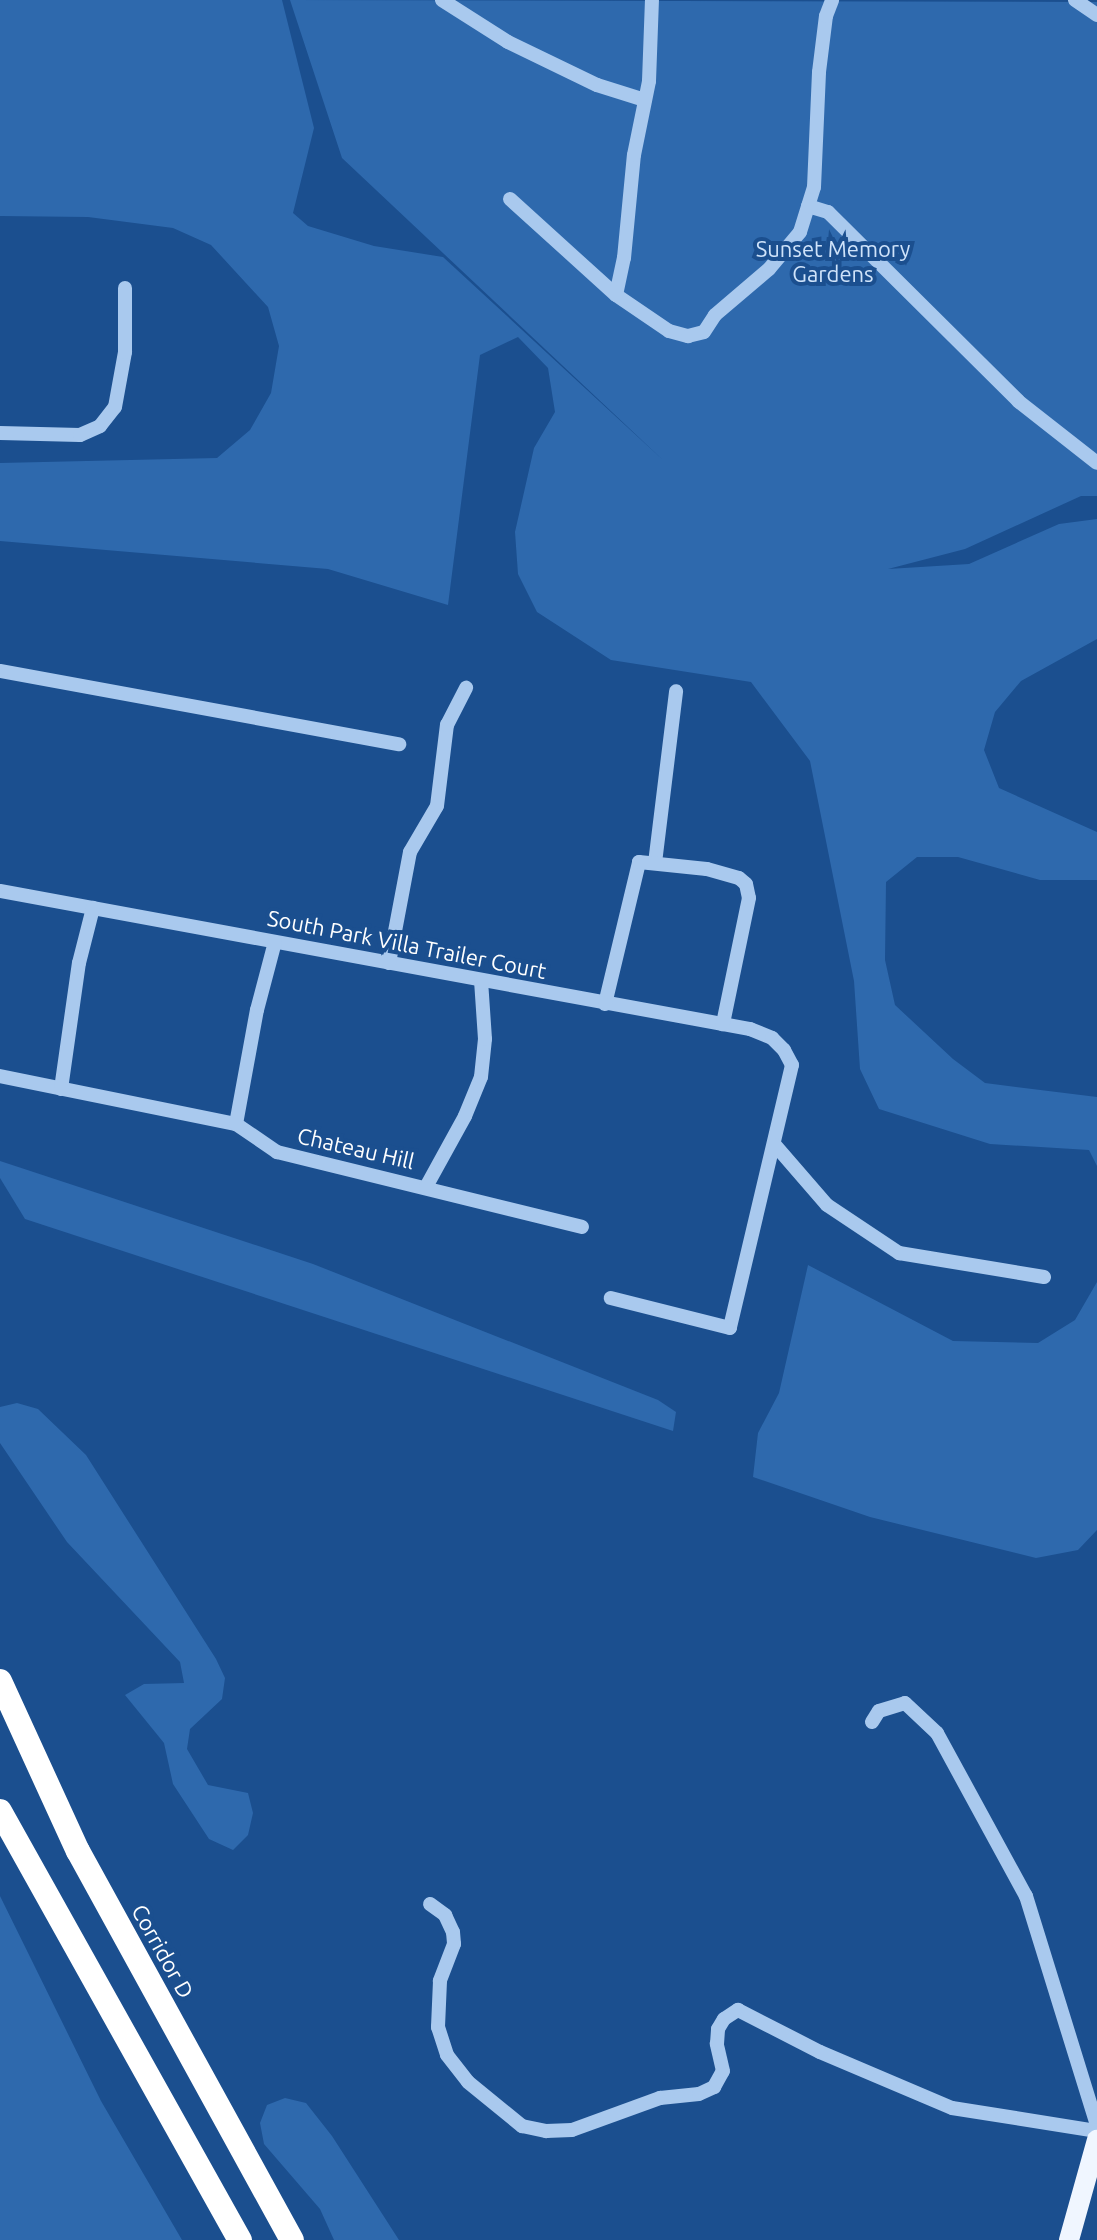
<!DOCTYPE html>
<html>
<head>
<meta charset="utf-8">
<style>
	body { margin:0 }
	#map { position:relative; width:1097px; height:2240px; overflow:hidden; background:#1b4f8f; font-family:Ubuntu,sans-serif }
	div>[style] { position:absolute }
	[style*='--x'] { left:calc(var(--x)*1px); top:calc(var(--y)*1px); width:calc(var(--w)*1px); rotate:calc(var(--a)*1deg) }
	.green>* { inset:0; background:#2e69ad }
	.minor>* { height:14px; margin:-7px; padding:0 7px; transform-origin:7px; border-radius:7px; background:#a9c9ee }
	.major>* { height:20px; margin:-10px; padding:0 10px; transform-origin:10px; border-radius:10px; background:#f0f6ff }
	.highway>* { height:24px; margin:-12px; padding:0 12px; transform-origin:12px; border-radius:12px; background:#fff }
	span { translate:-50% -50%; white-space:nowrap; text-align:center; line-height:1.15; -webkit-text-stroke:8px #1b4f8f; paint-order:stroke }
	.park-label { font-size:22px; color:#cfe3fa }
	.street-label { font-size:22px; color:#fff }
</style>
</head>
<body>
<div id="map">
	<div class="green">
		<div style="clip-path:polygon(0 0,282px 0,314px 128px,293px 213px,308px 226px,374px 246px,443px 257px,664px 461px,342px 158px,290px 0,1097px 2px,1097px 496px,1081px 496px,965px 549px,888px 569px,969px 564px,1059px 524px,1097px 519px,1097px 639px,1021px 681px,995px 712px,984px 750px,999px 788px,1097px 832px,1097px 880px,1040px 880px,958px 857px,917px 857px,886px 882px,885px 960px,895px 1005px,953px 1059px,985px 1083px,1097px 1097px,1097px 1166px,1089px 1150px,990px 1144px,879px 1109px,860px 1069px,854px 981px,810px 761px,751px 682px,611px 660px,537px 612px,518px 574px,515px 532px,534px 448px,555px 412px,548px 368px,518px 337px,480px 355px,448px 605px,328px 569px,0 541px,0 463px,217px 458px,250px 430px,271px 393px,279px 346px,268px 307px,211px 245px,173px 228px,88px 217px,0 216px)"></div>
		<div style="clip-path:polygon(0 1161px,313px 1264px,658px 1400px,676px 1412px,673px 1431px,25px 1219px,0 1178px)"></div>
		<div style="clip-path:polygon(808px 1265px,953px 1341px,1038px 1343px,1075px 1320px,1097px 1282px,1097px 1530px,1078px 1550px,1036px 1558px,870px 1517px,753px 1477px,758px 1433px,779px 1393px)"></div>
		<div style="clip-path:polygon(17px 1403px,38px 1409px,86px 1455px,216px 1659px,225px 1678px,222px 1699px,190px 1729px,187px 1749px,208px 1785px,248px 1793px,253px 1813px,248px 1835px,233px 1850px,209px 1839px,173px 1784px,164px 1743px,125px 1695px,144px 1684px,184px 1683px,180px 1662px,67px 1542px,0 1443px,0 1407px)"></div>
		<div style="clip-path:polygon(0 1896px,101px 2101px,182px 2240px,0 2240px)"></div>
		<div style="clip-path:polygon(285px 2098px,306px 2103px,332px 2136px,399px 2240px,334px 2240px,320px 2209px,264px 2144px,260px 2123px,267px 2105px)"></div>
	</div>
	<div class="minor">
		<div style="--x:442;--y:0;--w:78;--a:32.5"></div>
		<div style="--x:508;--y:42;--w:99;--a:25.8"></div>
		<div style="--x:597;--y:85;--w:50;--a:17.4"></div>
		<div style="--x:1075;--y:0;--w:27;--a:34"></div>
		<div style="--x:510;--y:199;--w:143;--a:42.2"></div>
		<div style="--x:616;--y:295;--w:64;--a:34.2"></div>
		<div style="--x:669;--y:331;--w:20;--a:15"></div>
		<div style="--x:688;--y:336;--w:16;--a:-14"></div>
		<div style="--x:704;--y:332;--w:20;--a:-57"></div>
		<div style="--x:715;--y:315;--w:71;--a:-40.4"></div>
		<div style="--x:769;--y:269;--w:48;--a:-50"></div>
		<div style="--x:800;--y:232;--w:47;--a:-72.7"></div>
		<div style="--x:814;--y:187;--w:115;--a:-87.5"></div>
		<div style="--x:819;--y:72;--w:56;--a:-82.9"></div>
		<div style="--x:826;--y:16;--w:17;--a:-69"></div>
		<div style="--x:808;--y:206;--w:21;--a:17"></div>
		<div style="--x:828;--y:212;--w:268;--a:44.8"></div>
		<div style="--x:1018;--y:401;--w:100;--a:38.1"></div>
		<div style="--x:616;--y:295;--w:38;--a:-78"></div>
		<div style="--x:624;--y:258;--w:103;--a:-84.5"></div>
		<div style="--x:634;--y:155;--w:76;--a:-78.5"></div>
		<div style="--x:649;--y:81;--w:81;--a:-87.9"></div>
		<div style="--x:0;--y:433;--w:80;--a:1.4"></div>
		<div style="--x:80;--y:435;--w:22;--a:-24"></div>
		<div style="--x:100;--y:426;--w:24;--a:-52"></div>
		<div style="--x:115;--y:407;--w:56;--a:-79.7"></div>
		<div style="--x:125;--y:352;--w:64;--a:-90"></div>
		<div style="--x:0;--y:671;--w:406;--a:10.4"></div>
		<div style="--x:655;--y:863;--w:173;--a:-83"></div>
		<div style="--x:0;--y:891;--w:763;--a:10.43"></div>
		<div style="--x:750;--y:1029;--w:24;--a:22"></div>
		<div style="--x:772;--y:1038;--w:17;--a:45"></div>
		<div style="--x:784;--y:1050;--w:17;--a:62"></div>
		<div style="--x:792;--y:1065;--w:270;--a:103.3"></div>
		<div style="--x:730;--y:1328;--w:123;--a:-165.9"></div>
		<div style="--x:389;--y:963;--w:113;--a:-79.3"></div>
		<div style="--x:410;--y:852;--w:53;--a:-59.6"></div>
		<div style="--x:437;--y:806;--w:82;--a:-83"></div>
		<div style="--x:447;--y:725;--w:42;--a:-62.8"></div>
		<div style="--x:605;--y:1004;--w:146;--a:-76.5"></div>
		<div style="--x:639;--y:862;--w:68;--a:5.9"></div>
		<div style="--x:707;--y:869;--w:33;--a:16"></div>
		<div style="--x:739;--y:878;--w:9;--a:41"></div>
		<div style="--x:746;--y:884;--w:14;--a:78"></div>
		<div style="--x:749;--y:898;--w:129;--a:101.7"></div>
		<div style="--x:0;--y:1076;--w:241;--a:11.5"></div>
		<div style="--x:236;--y:1124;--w:50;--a:34.3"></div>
		<div style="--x:277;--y:1152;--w:314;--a:13.8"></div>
		<div style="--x:61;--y:1089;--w:127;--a:-81.9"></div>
		<div style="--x:79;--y:963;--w:57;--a:-75.7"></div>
		<div style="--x:236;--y:1124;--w:116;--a:-79.6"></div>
		<div style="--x:257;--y:1010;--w:70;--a:-75.2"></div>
		<div style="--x:775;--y:1145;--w:79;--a:49.1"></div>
		<div style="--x:827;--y:1205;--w:87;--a:33.7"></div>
		<div style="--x:899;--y:1253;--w:147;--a:9.4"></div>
		<div style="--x:426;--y:1187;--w:81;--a:-61.2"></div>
		<div style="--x:465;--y:1116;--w:42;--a:-67.7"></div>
		<div style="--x:481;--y:1077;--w:38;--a:-84"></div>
		<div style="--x:485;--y:1039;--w:59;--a:-93.9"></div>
		<div style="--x:872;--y:1722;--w:13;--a:-58"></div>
		<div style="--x:879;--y:1711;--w:27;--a:-17"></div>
		<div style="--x:905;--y:1703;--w:44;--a:43.2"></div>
		<div style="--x:937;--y:1733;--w:186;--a:61.4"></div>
		<div style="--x:1026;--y:1896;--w:240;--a:72.8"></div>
		<div style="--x:430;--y:1904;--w:19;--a:36"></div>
		<div style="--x:445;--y:1915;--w:19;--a:65"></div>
		<div style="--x:453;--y:1932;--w:12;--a:85"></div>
		<div style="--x:454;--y:1944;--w:40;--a:111"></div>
		<div style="--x:440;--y:1981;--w:46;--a:92.5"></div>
		<div style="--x:438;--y:2027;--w:29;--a:72"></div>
		<div style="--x:447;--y:2055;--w:34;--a:52"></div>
		<div style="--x:468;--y:2082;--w:70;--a:39.2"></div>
		<div style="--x:522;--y:2126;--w:25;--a:12"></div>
		<div style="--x:546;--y:2131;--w:26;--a:-2"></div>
		<div style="--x:572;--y:2130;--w:94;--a:-20"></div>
		<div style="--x:660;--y:2098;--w:39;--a:-6"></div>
		<div style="--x:699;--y:2094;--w:17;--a:-25"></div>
		<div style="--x:714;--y:2087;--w:18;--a:-61"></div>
		<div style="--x:723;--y:2071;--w:28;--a:-103"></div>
		<div style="--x:717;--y:2044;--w:15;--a:-86"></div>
		<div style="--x:718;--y:2029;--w:12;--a:-59"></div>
		<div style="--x:724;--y:2019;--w:17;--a:-33"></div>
		<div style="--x:738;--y:2010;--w:92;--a:27.1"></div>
		<div style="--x:820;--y:2052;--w:143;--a:23"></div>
		<div style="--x:952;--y:2108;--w:147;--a:9"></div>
	</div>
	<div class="major">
		<div style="--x:1069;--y:2240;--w:104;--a:-74.4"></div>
	</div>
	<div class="highway">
		<div style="--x:0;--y:1681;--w:187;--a:65.4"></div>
		<div style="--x:78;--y:1851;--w:444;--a:61.2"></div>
		<div style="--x:0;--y:1811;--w:492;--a:60.8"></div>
	</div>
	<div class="park-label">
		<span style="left:833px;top:261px">Sunset Memory<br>Gardens</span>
	</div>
	<div class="street-label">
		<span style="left:407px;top:944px;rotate:11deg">South Park Villa Trailer Court</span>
		<span style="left:356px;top:1148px;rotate:13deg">Chateau Hill</span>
		<span style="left:163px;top:1951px;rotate:61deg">Corridor D</span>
	</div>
</div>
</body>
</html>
